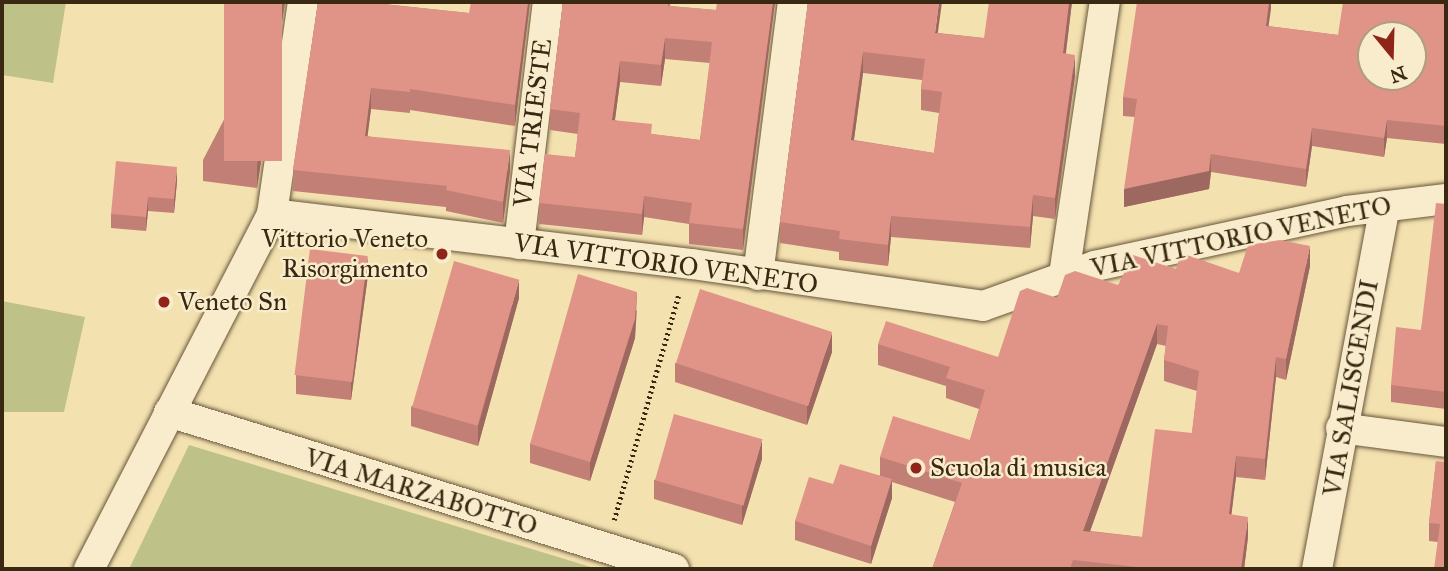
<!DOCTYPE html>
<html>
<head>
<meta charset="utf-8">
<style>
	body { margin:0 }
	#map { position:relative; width:1448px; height:571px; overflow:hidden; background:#f4e1b0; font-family:"IM FELL Great Primer",serif }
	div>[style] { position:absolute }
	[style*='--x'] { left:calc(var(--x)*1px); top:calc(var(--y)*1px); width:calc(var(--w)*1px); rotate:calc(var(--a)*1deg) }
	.green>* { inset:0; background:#bec289 }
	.path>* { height:4.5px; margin-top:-2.25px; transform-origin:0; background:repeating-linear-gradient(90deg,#392912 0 2px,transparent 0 5.5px) }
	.roads { filter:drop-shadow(0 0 2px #68573a) drop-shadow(0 0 2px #68573a) }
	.street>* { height:30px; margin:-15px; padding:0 15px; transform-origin:15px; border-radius:15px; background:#f8eccc }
	.wall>* { inset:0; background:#c17f75 }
	.shaded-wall>* { inset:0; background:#9d685f }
	.building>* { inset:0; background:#e09488; transform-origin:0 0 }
	.dots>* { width:19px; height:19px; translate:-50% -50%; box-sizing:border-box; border:4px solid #f8eccc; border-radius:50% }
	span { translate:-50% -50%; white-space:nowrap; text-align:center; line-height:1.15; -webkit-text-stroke:5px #f8eccc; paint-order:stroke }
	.street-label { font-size:26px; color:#392912 }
	.poi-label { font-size:26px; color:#392912 }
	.right { translate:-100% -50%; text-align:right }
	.left { translate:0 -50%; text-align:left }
	.frame { position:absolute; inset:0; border:4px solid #392912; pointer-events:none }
	.north { position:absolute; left:1357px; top:21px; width:70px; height:70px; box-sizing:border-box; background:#f8eccc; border:2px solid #ac9e82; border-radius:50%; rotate:161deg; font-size:19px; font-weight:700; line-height:28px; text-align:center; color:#392912 }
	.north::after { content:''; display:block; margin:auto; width:24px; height:32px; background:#8f2418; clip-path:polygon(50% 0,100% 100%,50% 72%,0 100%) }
</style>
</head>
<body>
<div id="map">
	<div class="green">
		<div style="clip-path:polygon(2px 2px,66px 2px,53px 83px,2px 75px)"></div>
		<div style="clip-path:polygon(2px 301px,85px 317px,64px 412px,2px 412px)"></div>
		<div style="clip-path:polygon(189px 445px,581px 564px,597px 569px,129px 569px)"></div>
	</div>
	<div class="path">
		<div style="--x:614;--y:520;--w:236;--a:-74"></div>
	</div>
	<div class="roads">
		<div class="street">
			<div style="--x:272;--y:214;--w:423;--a:6.8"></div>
			<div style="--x:692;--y:264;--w:294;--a:8.2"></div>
			<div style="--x:983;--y:306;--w:119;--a:-19.7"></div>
			<div style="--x:1095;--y:266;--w:258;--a:-12.3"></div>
			<div style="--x:1347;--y:211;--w:100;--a:-6.9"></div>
			<div style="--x:519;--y:244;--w:244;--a:-83.2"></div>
			<div style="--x:758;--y:275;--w:275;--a:-82.7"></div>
			<div style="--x:1064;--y:275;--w:276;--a:-81.5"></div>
			<div style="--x:169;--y:412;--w:529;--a:17.27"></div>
			<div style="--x:1341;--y:428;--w:106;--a:7.6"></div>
			<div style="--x:89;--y:569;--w:399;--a:-62.7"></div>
			<div style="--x:272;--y:214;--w:214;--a:-81.7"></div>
			<div style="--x:1317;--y:569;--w:369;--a:-79.4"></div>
		</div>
	</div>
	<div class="wall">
		<div style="clip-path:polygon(285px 2px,257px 188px,203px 181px,203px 160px)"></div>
		<div style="clip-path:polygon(318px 2px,385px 2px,384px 4px,469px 13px,530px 2px,515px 126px,410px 110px,410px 113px,371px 109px,367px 136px,510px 171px,503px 223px,446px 211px,446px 207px,293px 191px,293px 170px)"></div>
		<div style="clip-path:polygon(evenodd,563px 2px,671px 2px,670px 6px,716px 10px,775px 2px,743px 250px,689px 244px,689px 224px,644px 217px,642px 235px,539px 224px,539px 203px,575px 157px,578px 134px,550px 130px,550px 109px,563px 2px,665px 59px,710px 63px,700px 140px,652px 134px,615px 120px,620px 82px,661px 86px,665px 59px)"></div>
		<div style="clip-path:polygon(evenodd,808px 2px,938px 33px,984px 38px,1072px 2px,1066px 53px,1075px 76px,1055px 219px,1033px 216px,1030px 248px,891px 237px,888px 266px,839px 260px,839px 252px,780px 243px,780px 222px,808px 2px,863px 73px,922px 80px,921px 89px,921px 110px,939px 113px,934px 153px,854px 140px,863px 73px)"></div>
		<div style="clip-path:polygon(1271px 2px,1268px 26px,1338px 35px,1446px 2px,1446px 144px,1387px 138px,1384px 157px,1312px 146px,1306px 187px,1211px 172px,1209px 189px,1124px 207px,1135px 117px,1123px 116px,1123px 97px)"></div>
		<div style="clip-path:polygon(177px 181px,174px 213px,148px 211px,146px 231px,111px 228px,111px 214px)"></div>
		<div style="clip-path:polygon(1446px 204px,1446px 409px,1391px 402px,1391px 385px,1421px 330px)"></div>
		<div style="clip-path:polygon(evenodd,1310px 266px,1286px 380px,1276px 377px,1265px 480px,1236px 477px,1231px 515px,1248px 537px,1244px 569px,932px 569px,955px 502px,892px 482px,892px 498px,871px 564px,795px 540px,795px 521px,880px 476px,880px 457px,970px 440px,979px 409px,946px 398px,946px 386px,878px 365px,878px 344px,998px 357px,1057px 298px,1118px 285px,1176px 269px,1239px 273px,1310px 266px,1157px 344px,1166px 346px,1164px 360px,1164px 381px,1197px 391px,1192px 433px,1142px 537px,1090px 531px,1157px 344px)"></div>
		<div style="clip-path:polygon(368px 275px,351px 400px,296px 394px,296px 375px)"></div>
		<div style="clip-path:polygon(519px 298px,478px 446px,411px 426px,411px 407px)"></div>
		<div style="clip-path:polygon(637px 310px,635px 338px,590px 481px,530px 463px,530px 444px)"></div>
		<div style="clip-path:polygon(832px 352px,807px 425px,675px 382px,675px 363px)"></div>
		<div style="clip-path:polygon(762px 459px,742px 525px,654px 499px,654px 480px)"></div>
		<div style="clip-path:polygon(1436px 461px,1446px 569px,1438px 542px,1429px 541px,1429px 523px)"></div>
	</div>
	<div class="shaded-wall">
		<div style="clip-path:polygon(282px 2px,285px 2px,257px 188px,257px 167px)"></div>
		<div style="clip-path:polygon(528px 2px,530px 2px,515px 126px,515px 105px)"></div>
		<div style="clip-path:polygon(773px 2px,775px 2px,743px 250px,743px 229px)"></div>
		<div style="clip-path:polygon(939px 2px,942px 2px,935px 54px,935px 33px)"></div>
		<div style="clip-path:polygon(1069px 2px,1072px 2px,1063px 74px,1063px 53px)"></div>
		<div style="clip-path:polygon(1269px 2px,1271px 2px,1271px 9px,1266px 44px,1266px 26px)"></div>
		<div style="clip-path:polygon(665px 38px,665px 59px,661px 86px,661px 65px)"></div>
		<div style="clip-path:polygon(863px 52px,863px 73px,851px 161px,851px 140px)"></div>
		<div style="clip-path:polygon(1075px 55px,1075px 76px,1055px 219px,1055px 198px)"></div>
		<div style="clip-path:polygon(620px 61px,620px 82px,612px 141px,612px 120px)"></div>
		<div style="clip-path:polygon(371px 88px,371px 109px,365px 157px,365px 136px)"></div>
		<div style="clip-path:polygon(1387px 120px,1387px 138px,1384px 157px,1384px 138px)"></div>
		<div style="clip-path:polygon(1312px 128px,1312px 146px,1306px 187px,1306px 169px)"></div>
		<div style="clip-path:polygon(510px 150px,510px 171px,503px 223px,503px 202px)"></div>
		<div style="clip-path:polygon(1211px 154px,1211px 172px,1209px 189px,1124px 207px,1124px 189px)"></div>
		<div style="clip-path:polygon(177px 167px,177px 181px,174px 213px,174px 199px)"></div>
		<div style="clip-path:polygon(1033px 195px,1033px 216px,1030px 248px,1030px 227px)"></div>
		<div style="clip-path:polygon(644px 196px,644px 217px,642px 235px,642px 214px)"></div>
		<div style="clip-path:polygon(148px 197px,148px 211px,146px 231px,146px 217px)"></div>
		<div style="clip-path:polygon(891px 216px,891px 237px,888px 266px,888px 245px)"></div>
		<div style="clip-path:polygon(1310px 246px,1310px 266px,1286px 380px,1286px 359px)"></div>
		<div style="clip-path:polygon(368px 256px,368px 275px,351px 400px,351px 382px)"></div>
		<div style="clip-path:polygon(519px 280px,519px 298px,478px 446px,478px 427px)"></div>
		<div style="clip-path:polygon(637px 292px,635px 338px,590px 481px,590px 462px)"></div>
		<div style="clip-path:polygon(1157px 324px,1157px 344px,1083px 551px,1083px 531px)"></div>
		<div style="clip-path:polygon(832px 333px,832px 352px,807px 425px,807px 407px)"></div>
		<div style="clip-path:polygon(1276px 357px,1276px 377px,1265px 480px,1265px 459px)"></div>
		<div style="clip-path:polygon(762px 440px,762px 459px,742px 525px,742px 506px)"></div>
		<div style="clip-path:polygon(1236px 456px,1236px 477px,1229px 535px,1229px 514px)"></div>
		<div style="clip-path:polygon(892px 479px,892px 498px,871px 564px,871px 546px)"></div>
		<div style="clip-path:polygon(1248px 517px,1248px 537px,1244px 569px,1241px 569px)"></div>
	</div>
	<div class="building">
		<div style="left:224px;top:2px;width:58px;height:159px"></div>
		<div style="clip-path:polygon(318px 2px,382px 2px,382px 4px,469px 13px,471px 2px,528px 2px,515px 105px,410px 89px,410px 92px,371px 88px,365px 136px,510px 150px,503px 202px,446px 190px,447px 186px,293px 170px)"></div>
		<div style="clip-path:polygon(evenodd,563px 2px,668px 2px,668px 6px,716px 10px,717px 2px,773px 2px,743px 229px,689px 223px,692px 203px,644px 196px,642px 214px,539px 203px,545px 154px,575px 157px,580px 113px,550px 109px,563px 2px,665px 38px,712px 42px,700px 140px,651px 134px,652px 124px,612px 120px,620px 61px,661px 65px,665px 38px)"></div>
		<div style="clip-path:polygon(evenodd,808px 2px,939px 2px,935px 33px,984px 38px,989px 2px,1069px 2px,1063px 53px,1075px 55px,1055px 198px,1033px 195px,1030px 227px,891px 216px,888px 245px,839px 239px,840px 231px,780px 222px,808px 2px,863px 52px,925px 59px,921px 89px,942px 92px,934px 153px,851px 140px,863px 52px)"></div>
		<div style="clip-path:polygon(evenodd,1137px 2px,1269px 2px,1266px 26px,1338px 35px,1343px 2px,1446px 2px,1446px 126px,1387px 120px,1384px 138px,1312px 128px,1306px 169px,1211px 154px,1209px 171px,1124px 189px,1137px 99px,1123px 97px,1137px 2px,1371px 35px,1413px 35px,1413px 77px,1371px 77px,1371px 35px)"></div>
		<div style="clip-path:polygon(116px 161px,177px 167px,174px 199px,148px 197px,146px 217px,111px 214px)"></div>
		<div style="clip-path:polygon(1436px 203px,1446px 204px,1446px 392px,1391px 385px,1396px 327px,1421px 330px)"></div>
		<div style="clip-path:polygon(evenodd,1280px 240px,1310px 246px,1286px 359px,1276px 357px,1265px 459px,1236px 456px,1229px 514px,1248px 517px,1241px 569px,1137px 569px,1137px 567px,1073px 560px,1070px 569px,932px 569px,962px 483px,880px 457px,893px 416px,970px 440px,985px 390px,946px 378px,950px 367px,878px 344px,886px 321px,998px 357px,1020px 291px,1027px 288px,1057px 298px,1065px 275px,1075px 271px,1118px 285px,1133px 255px,1176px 269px,1181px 253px,1239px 273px,1248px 245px,1280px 240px,1157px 324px,1168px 326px,1164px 360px,1199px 371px,1192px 433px,1155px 429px,1142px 537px,1083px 531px,1157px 324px)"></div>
		<div style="left:310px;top:249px;width:58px;height:127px;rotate:7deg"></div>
		<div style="left:454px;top:261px;width:68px;height:152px;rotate:16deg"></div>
		<div style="clip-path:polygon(578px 274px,637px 292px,635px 319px,590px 462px,530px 444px)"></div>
		<div style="left:700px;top:289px;width:139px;height:78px;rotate:18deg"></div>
		<div style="left:674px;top:414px;width:92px;height:69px;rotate:16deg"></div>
		<div style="clip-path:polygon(1436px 461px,1446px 462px,1446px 569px,1434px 569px,1440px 524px,1429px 523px)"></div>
		<div style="clip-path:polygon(840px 464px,892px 479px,871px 546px,795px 521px,809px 477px,833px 484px)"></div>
	</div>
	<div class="dots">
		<div style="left:442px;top:254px;background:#8f2418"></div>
		<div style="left:164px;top:302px;background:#8f2418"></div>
		<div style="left:916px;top:468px;background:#8f2418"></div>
	</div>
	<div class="street-label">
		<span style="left:533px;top:123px;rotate:-83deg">VIA TRIESTE</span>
		<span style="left:1241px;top:237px;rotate:-12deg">VIA VITTORIO VENETO</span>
		<span style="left:666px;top:264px;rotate:8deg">VIA VITTORIO VENETO</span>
		<span style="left:1351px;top:388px;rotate:-80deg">VIA SALISCENDI</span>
		<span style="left:421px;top:492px;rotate:17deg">VIA MARZABOTTO</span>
	</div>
	<div class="poi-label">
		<span class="right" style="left:428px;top:254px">Vittorio Veneto<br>Risorgimento</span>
		<span class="left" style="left:178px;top:302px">Veneto Sn</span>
		<span class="left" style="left:930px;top:468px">Scuola di musica</span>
	</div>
	<div class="frame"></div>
	<div class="north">N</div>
</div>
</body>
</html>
